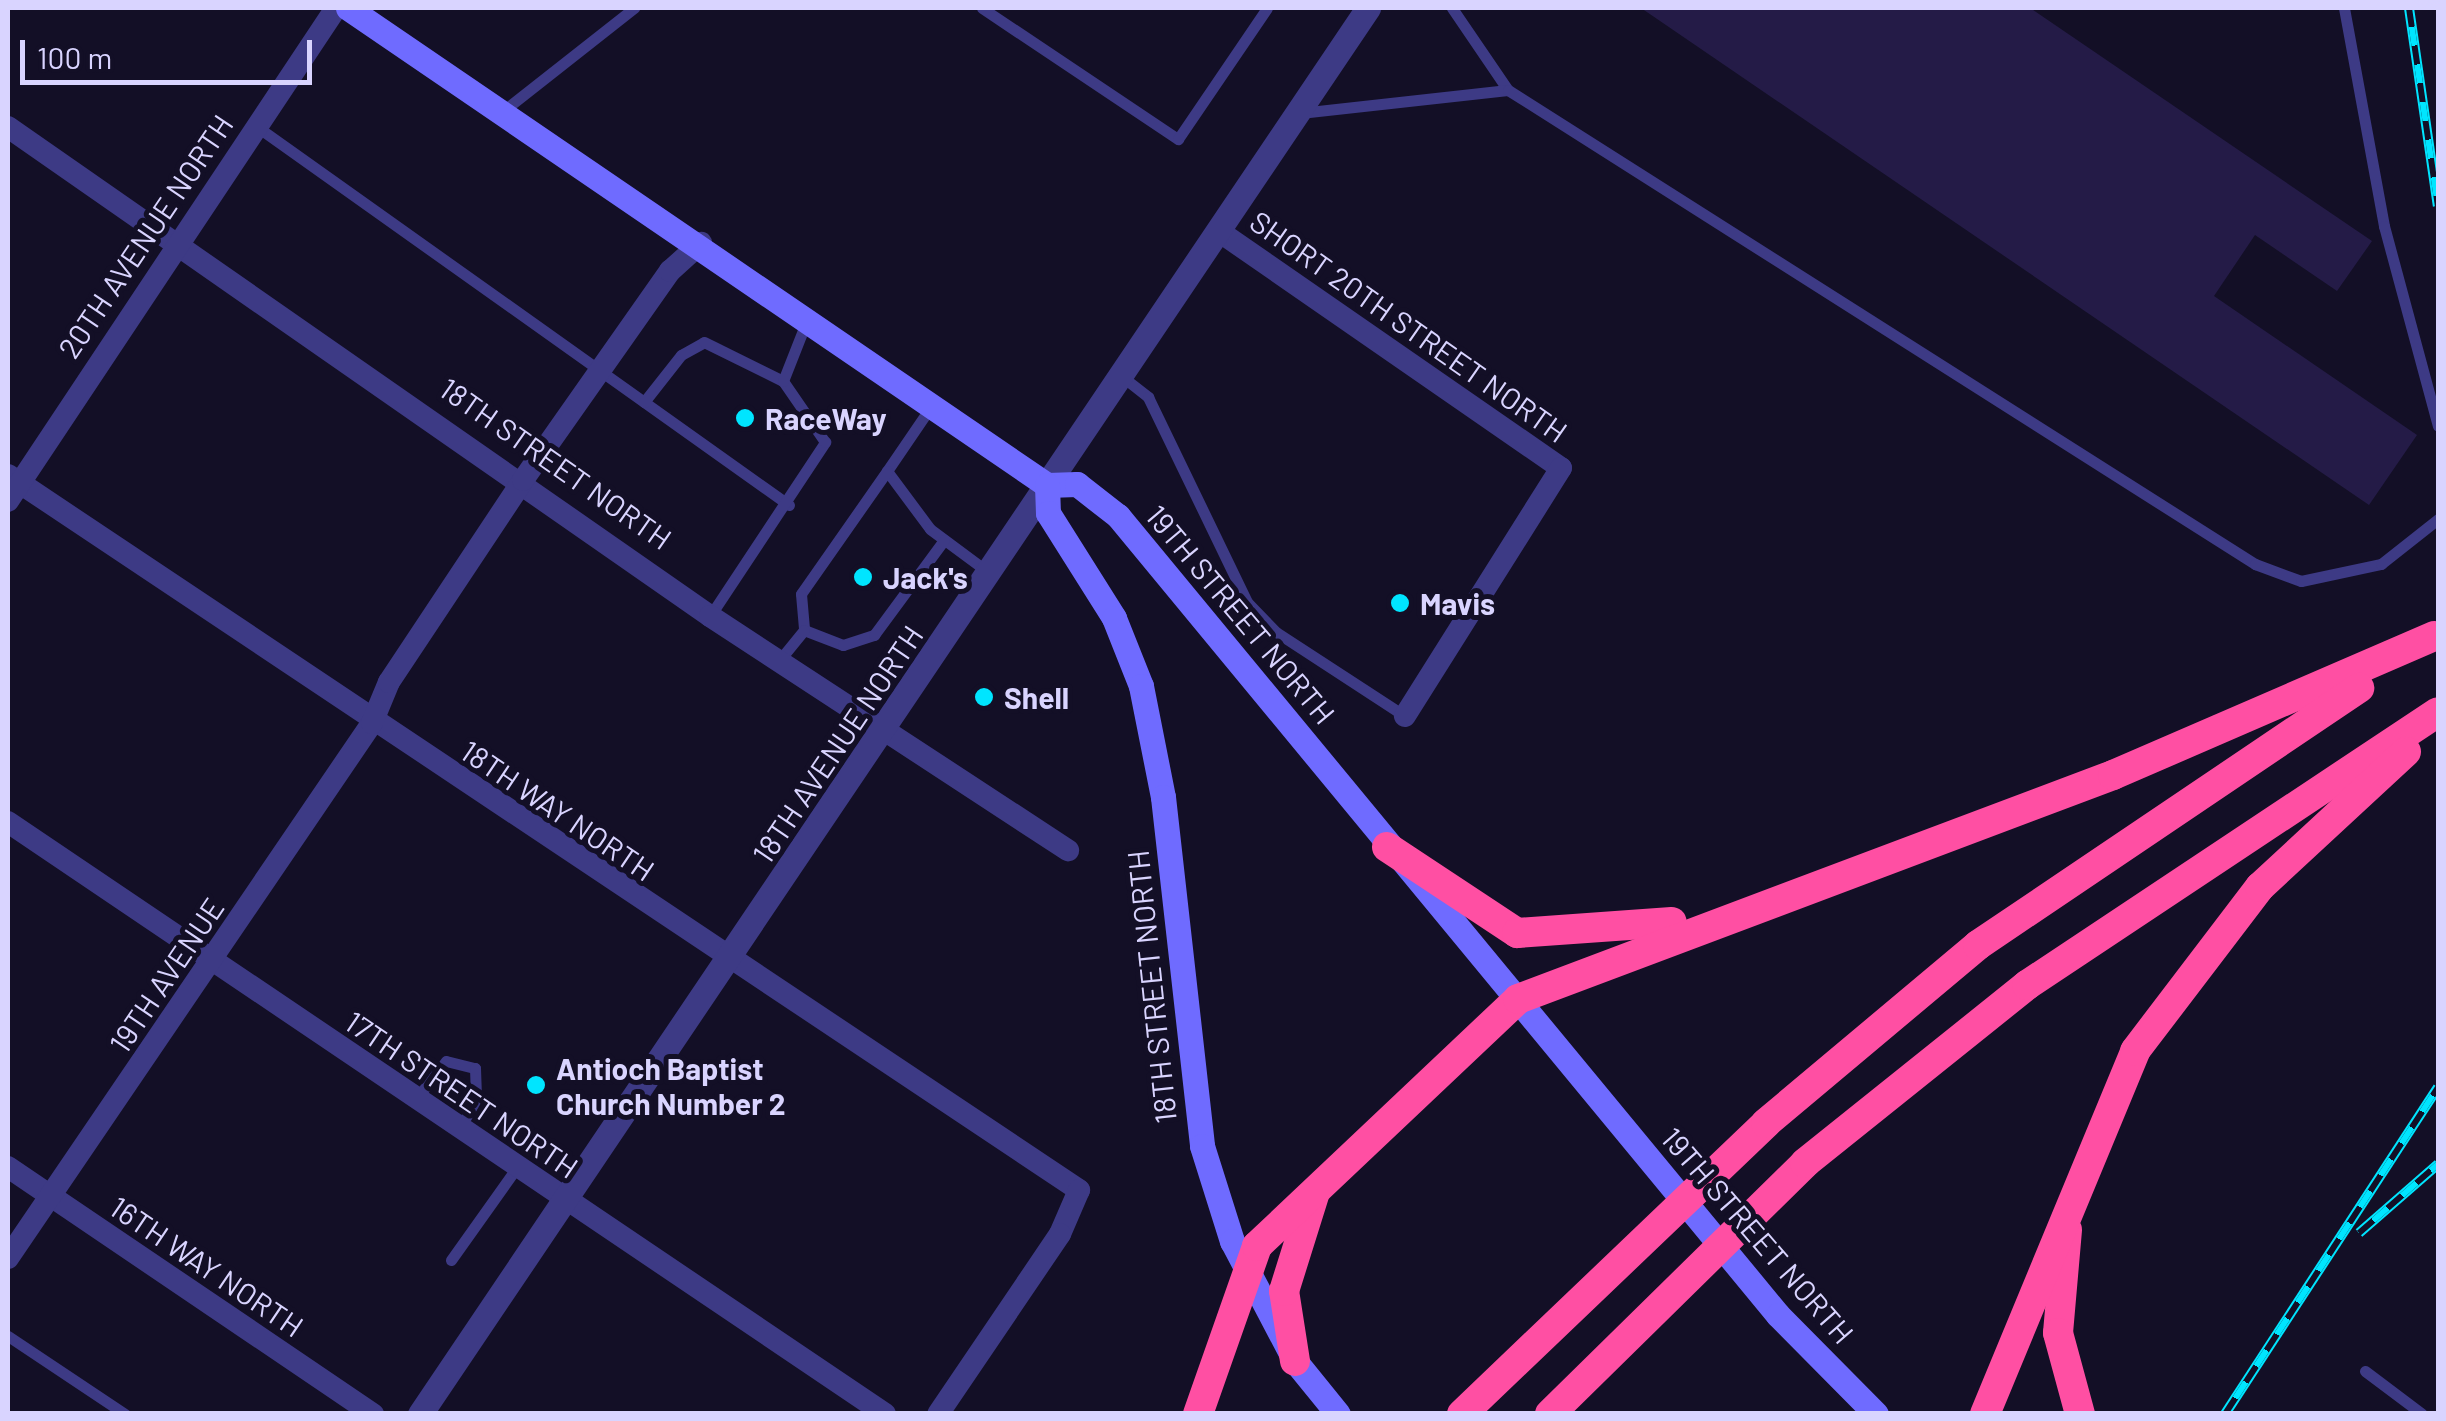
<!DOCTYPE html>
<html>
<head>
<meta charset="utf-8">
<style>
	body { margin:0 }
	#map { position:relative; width:2446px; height:1421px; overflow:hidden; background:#130f26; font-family:Barlow,sans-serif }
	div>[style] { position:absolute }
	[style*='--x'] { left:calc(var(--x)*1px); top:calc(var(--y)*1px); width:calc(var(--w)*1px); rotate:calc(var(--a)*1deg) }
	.building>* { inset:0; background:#241b47 }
	.service>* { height:11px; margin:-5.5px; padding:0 5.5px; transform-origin:5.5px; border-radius:5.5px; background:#3d3a85 }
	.minor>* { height:22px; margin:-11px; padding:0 11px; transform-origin:11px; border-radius:11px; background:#3d3a85 }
	.tertiary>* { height:25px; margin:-12.5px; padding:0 12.5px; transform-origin:12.5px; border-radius:12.5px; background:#3d3a85 }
	.secondary>* { height:25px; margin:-12.5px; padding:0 12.5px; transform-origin:12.5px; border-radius:12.5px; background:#6f6bff }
	.motorway>* { height:30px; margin:-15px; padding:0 15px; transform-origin:15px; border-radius:15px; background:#ff4fa3 }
	.rail>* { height:10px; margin-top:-5px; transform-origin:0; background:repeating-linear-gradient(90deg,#130f26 0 19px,#00e5ff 0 38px); box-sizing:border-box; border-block:2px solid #00e5ff }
	.dots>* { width:28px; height:28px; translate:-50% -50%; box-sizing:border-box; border:5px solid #130f26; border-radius:50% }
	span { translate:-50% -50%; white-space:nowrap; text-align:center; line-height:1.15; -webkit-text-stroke:10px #130f26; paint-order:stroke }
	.street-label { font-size:30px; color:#d9d4ff }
	.poi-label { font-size:30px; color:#d9d4ff; font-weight:700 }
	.left { translate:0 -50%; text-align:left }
	.frame { position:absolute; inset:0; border:10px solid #d9d4ff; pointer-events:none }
	.scale { position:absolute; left:20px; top:40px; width:292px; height:45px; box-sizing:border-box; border:5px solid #d9d4ff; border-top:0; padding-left:12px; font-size:30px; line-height:35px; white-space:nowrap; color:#d9d4ff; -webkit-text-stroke:8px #130f26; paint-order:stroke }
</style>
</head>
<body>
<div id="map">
	<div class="building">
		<div style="clip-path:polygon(1641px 8px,2030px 8px,2372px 241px,2337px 291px,2255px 235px,2214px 296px,2417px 435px,2369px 505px)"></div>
	</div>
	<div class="service">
		<div style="--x:982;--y:8;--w:236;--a:33.8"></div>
		<div style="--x:1178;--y:139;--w:158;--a:-55.8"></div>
		<div style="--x:1452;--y:8;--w:99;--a:55.7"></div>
		<div style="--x:2344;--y:8;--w:222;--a:79.6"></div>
		<div style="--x:2384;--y:226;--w:207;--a:74.9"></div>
		<div style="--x:503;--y:111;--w:167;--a:-38.2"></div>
		<div style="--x:1300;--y:113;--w:209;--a:-6.3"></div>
		<div style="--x:1508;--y:90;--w:885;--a:32.4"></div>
		<div style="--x:2255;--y:564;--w:49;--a:20.3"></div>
		<div style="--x:2301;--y:581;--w:82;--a:-12"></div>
		<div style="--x:2381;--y:564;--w:73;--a:-38.3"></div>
		<div style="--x:256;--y:126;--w:654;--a:35.42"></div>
		<div style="--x:1124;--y:378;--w:31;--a:38"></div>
		<div style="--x:1148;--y:397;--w:228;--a:64.2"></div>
		<div style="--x:1247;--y:602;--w:42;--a:46"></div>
		<div style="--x:1276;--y:632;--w:154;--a:33.1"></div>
		<div style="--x:644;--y:402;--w:60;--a:-51.8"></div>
		<div style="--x:681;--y:355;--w:26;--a:-29"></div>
		<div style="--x:704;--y:342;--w:88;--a:26.3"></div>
		<div style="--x:932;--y:405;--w:80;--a:124.3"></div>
		<div style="--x:887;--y:471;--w:72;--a:53.4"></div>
		<div style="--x:930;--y:529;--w:72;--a:36.6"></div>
		<div style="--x:887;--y:471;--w:150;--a:125"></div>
		<div style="--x:801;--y:594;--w:36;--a:85"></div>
		<div style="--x:804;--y:630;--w:42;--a:21"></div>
		<div style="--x:843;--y:645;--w:33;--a:-18"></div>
		<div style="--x:874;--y:635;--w:118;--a:-53.6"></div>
		<div style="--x:710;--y:616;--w:209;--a:-56.5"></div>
		<div style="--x:825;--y:442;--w:74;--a:-124.5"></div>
		<div style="--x:783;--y:381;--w:66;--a:-68.5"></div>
		<div style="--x:778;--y:662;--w:41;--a:-50.9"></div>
		<div style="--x:416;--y:1099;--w:48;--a:-51.7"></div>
		<div style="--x:446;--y:1061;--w:30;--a:14"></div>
		<div style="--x:475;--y:1068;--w:31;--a:88"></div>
		<div style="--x:476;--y:1099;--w:33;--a:119"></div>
		<div style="--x:451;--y:1260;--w:114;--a:-54.6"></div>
		<div style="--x:8;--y:1336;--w:141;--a:33.7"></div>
		<div style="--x:2365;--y:1371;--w:71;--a:37"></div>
	</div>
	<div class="minor">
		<div style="--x:8;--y:127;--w:856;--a:34.86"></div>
		<div style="--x:710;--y:616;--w:428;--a:33.2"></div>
		<div style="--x:1223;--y:234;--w:411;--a:34.7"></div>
		<div style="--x:1561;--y:468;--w:293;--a:122.2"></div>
		<div style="--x:8;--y:475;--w:1288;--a:33.73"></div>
		<div style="--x:1079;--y:1190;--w:48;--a:113.4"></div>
		<div style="--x:1060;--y:1234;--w:217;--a:124.1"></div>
		<div style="--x:8;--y:501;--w:592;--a:-56.36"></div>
		<div style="--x:8;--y:822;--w:1058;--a:34.02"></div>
		<div style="--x:8;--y:1167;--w:441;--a:34.1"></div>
		<div style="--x:8;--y:1258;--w:647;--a:-55.77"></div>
		<div style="--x:372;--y:723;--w:44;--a:-67.5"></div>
		<div style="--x:389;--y:682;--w:242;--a:-56.4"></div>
		<div style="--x:523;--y:480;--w:256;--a:-54.9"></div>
		<div style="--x:670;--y:271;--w:42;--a:-42.1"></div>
	</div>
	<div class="tertiary">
		<div style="--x:420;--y:1414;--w:1696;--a:-56.01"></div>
	</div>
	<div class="secondary">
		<div style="--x:348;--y:8;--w:846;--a:34.31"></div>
		<div style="--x:1047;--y:485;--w:30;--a:-2"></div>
		<div style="--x:1077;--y:484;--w:52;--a:38"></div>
		<div style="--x:1118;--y:516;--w:1036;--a:50.44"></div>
		<div style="--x:1778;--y:1315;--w:139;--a:45.3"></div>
		<div style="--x:1047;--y:485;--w:28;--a:88"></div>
		<div style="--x:1048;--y:513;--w:124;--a:57.8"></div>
		<div style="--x:1114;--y:618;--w:73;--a:68.3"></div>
		<div style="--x:1141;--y:686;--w:113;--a:78.8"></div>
		<div style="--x:1163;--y:797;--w:351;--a:83.6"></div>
		<div style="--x:1202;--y:1146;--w:100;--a:72.5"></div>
		<div style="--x:1232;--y:1241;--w:136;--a:62.3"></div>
		<div style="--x:1295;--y:1361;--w:68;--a:50.9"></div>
	</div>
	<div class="motorway">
		<div style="--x:1387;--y:847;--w:156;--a:33.5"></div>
		<div style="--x:1517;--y:933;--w:155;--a:-4.1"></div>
		<div style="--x:2067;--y:1230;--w:103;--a:95"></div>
		<div style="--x:2058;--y:1333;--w:84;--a:74.8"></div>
		<div style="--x:1295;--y:1361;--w:71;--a:-98.9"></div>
		<div style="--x:1284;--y:1291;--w:104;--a:-72.6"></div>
		<div style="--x:1198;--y:1414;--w:178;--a:-70.6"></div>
		<div style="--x:1257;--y:1246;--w:359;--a:-43.4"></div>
		<div style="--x:1518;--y:999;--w:636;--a:-20.63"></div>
		<div style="--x:2113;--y:775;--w:350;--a:-23.4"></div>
		<div style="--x:1462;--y:1414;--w:421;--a:-43.7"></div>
		<div style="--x:1766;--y:1123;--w:277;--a:-40"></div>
		<div style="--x:1978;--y:945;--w:460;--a:-34"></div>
		<div style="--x:1550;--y:1414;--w:358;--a:-44.5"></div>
		<div style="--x:1805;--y:1163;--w:285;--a:-38.7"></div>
		<div style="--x:2027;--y:985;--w:493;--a:-33.6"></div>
		<div style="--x:1985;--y:1414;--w:393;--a:-67.5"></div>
		<div style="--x:2135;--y:1051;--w:206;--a:-52.7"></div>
		<div style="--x:2260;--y:887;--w:199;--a:-42.8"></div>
	</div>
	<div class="rail">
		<div style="--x:2409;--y:8;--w:200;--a:81.7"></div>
		<div style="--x:2359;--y:1233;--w:105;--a:-41.1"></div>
		<div style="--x:2225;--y:1414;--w:390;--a:-56.9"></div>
	</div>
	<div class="dots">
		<div style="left:745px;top:418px;background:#00e5ff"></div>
		<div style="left:863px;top:577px;background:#00e5ff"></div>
		<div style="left:1400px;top:603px;background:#00e5ff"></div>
		<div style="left:984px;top:697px;background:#00e5ff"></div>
		<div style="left:536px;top:1085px;background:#00e5ff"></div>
	</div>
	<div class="street-label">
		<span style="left:145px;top:236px;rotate:-56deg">20TH AVENUE NORTH</span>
		<span style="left:1409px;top:326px;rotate:35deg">SHORT 20TH STREET NORTH</span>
		<span style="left:556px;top:463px;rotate:35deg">18TH STREET NORTH</span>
		<span style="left:1241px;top:614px;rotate:50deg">19TH STREET NORTH</span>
		<span style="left:837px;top:744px;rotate:-56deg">18TH AVENUE NORTH</span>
		<span style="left:558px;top:810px;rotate:34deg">18TH WAY NORTH</span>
		<span style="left:166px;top:975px;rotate:-56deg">19TH AVENUE</span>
		<span style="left:1151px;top:987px;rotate:-96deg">18TH STREET NORTH</span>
		<span style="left:462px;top:1094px;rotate:34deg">17TH STREET NORTH</span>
		<span style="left:1758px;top:1235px;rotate:49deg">19TH STREET NORTH</span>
		<span style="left:207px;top:1266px;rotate:34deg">16TH WAY NORTH</span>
	</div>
	<div class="poi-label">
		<span class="left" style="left:765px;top:418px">RaceWay</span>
		<span class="left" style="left:883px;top:577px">Jack's</span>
		<span class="left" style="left:1420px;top:603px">Mavis</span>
		<span class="left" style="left:1004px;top:697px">Shell</span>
		<span class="left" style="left:556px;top:1085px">Antioch Baptist<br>Church Number 2</span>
	</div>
	<div class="frame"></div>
	<div class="scale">100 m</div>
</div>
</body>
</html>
